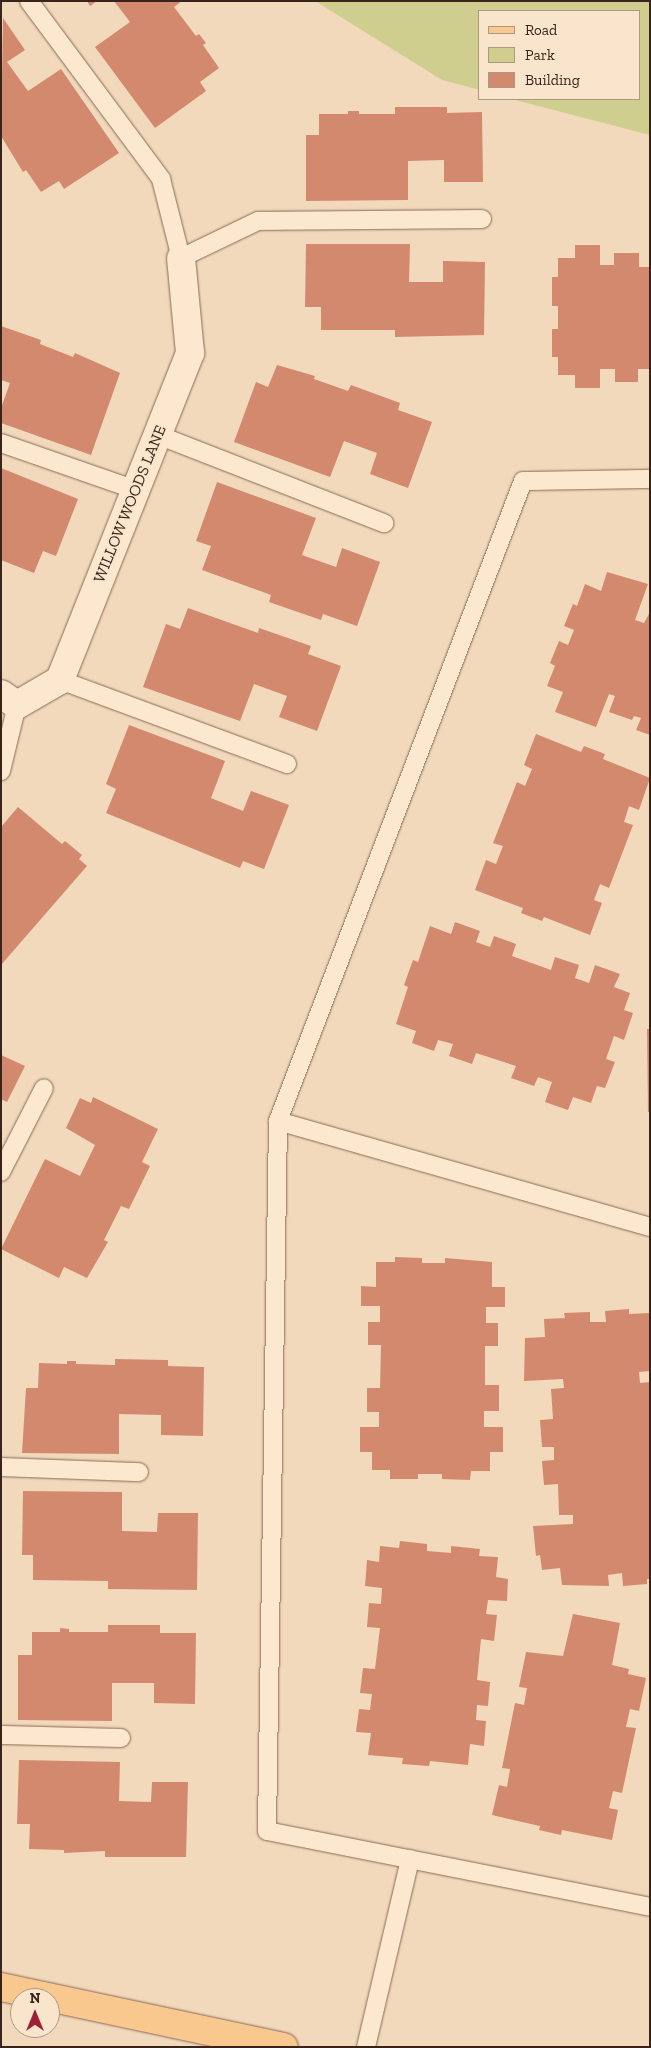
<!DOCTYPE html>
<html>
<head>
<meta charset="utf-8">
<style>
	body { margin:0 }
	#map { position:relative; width:651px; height:2048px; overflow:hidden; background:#f2d9bc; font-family:"Zilla Slab",serif }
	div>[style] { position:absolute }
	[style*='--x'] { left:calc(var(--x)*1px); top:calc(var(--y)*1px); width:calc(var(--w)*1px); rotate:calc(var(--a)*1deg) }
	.green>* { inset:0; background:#d0ce8f }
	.building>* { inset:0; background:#d3896e }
	.roads { filter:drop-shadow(0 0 1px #8a6954) drop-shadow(0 0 1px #8a6954) }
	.service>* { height:18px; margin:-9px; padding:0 9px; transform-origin:9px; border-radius:9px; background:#fce8cf }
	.minor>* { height:28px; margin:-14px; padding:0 14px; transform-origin:14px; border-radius:14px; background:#fce8cf }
	.primary>* { height:28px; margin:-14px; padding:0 14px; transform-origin:14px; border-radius:14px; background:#f9c88f }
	span { translate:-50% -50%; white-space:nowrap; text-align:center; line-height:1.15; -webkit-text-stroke:4px #f8e5cc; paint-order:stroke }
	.street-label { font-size:16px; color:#38241a }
	.frame { position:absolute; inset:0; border:2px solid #38241a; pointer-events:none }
	.legend { position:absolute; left:478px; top:10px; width:162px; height:90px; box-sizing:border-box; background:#f8e5cc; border:1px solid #ab9885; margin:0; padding:6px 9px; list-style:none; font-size:15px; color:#38241a }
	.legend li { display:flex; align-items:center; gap:10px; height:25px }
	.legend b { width:25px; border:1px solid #ab9885 }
	.north { position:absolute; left:10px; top:1988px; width:50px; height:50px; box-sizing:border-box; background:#f8e5cc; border:1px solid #ab9885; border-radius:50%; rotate:0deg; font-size:14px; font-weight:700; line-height:20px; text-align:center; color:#38241a }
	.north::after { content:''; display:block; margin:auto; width:18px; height:22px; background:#9f1f33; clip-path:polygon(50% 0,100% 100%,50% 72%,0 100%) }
</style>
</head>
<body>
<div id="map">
	<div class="green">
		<div style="clip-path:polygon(315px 1px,650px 1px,650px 135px,511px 99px,640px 99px,640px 11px,480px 11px,480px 90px,442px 80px)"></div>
	</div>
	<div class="building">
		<div style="clip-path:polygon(87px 1px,97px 1px,90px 6px)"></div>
		<div style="clip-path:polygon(114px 1px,182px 1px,174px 7px,196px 36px,199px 34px,206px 43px,203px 45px,219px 68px,200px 82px,206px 91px,155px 128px,95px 47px,130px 22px)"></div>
		<div style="clip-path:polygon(3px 18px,25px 50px,7px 62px,28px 91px,61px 69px,119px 153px,64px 189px,59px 181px,41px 192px,26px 170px,23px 172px,1px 136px)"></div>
		<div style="clip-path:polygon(395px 107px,447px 107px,447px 113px,482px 112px,483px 182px,444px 182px,444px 160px,408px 161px,408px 200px,306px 201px,306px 135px,319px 135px,319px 114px,348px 114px,348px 111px,359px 111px,359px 114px,395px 114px)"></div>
		<div style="clip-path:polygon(306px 244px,410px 244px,409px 282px,443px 282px,443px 261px,485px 262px,484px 335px,395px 337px,395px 330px,321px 330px,321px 307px,305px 307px)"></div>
		<div style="clip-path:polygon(575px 245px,600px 245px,600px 265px,614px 265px,614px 253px,639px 253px,639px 267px,650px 267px,650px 369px,638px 369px,638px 382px,615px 382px,615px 369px,600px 369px,600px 388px,575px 388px,575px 375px,558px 375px,558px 357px,552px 357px,552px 329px,558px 329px,558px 306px,552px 306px,552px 277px,558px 277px,558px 258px,575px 258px)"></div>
		<div style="clip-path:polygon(1px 326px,41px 340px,40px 344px,73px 357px,75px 353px,120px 373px,91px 455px,1px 423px,1px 408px,10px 383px,1px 380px)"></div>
		<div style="clip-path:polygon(277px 365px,315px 376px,314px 379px,348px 391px,351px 385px,400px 403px,398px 410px,432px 422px,408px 488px,370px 474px,377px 453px,344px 441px,330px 477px,234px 442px,256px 382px,268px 387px)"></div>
		<div style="clip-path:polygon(1px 468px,78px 499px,56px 556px,43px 551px,34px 573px,1px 560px)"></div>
		<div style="clip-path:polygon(217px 482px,316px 518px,302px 555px,336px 567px,342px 548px,380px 562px,357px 626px,323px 614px,321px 620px,269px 602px,271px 595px,202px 570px,211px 546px,196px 541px)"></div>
		<div style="clip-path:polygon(607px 572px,648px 584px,635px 620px,644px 623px,650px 612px,650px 735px,636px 730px,641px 718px,634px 716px,632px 720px,609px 712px,615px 696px,609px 694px,596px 727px,555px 712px,563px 692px,547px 686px,555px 666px,550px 663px,559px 641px,568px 645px,574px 630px,564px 626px,573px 604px,577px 606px,585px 584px,601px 591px)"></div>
		<div style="clip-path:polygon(188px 608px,258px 633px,259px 628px,311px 646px,308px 654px,341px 666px,317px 731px,279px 717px,287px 696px,254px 684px,240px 721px,143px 687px,166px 624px,180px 629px)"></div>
		<div style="clip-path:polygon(129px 725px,225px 761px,211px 798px,243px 811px,251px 791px,289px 805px,264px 869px,243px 861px,240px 868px,106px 813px,116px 789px,106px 784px)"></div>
		<div style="clip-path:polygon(536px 734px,581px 752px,584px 746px,605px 754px,603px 759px,650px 778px,639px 810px,629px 806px,624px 822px,633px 825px,609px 888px,600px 884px,594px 900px,602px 903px,590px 935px,544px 917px,542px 921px,521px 913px,523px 908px,475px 890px,486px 860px,496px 864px,503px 846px,493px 843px,517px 782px,525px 786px,532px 769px,524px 765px)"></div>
		<div style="clip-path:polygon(18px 807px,62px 844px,65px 841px,82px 855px,79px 859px,87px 866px,1px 965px,1px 827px)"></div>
		<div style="clip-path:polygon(455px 922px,480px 931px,476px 942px,490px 947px,494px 936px,516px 944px,512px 956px,551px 970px,555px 957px,579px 965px,575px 978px,589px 983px,595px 965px,620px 974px,614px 987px,630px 993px,624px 1010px,633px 1013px,624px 1040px,614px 1036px,606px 1059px,615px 1062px,605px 1088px,597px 1086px,591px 1103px,573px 1097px,568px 1110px,545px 1102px,552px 1082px,538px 1077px,534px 1086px,511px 1078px,516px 1066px,476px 1053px,472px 1064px,449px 1056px,453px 1044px,438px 1040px,434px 1051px,412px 1043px,416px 1031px,396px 1024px,408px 987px,404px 985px,413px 960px,418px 962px,430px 926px,451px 934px)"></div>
		<div style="clip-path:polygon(647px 1029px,650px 1029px,650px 1112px,648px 1112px)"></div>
		<div style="clip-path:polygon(1px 1055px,25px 1066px,7px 1102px,1px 1099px)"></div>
		<div style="clip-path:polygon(93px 1097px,158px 1129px,142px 1162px,150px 1166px,129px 1209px,121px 1206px,104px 1240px,108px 1242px,87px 1278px,64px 1267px,59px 1278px,1px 1249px,45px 1159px,80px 1176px,95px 1145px,66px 1128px,80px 1098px,91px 1103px)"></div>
		<div style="clip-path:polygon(395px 1257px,422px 1258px,422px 1263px,445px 1263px,445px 1258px,492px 1262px,492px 1287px,505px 1287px,505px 1307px,486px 1307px,486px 1323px,498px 1323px,498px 1346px,485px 1346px,485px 1385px,499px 1385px,499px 1411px,484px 1411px,484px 1427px,503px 1427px,503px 1452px,490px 1452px,490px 1471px,471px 1471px,470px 1480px,442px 1479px,442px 1474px,418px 1474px,418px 1479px,390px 1479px,390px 1470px,372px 1470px,372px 1452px,360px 1452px,360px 1427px,379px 1427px,379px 1412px,367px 1412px,367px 1388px,380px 1388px,381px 1345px,368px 1345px,368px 1322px,380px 1322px,380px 1306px,361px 1306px,361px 1286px,376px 1287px,376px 1262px,395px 1262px)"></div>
		<div style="clip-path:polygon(629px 1309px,629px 1314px,650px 1313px,650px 1371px,639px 1372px,640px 1383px,650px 1382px,650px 1579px,647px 1579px,647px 1584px,623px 1586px,622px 1573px,608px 1575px,609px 1586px,562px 1585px,560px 1568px,542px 1570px,540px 1555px,536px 1556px,533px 1526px,573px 1524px,573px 1515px,559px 1515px,558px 1484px,544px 1485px,542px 1461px,554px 1460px,554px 1447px,542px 1447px,540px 1420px,553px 1419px,551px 1389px,564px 1388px,563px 1379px,524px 1381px,525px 1338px,545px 1337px,544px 1319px,565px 1318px,564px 1313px,590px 1312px,590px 1322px,606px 1322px,605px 1311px)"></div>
		<div style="clip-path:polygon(115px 1359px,168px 1360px,168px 1366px,204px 1367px,203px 1436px,161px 1435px,161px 1415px,119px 1414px,119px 1454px,22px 1453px,26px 1388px,38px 1388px,39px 1363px,67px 1364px,67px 1361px,76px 1361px,76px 1364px,115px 1365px)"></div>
		<div style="clip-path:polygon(23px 1491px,122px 1492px,122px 1531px,157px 1532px,158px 1513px,198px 1513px,197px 1590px,108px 1589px,108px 1581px,33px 1580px,33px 1555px,22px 1555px)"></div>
		<div style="clip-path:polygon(400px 1541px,427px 1544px,427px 1551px,451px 1553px,451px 1546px,480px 1549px,479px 1556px,498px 1557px,496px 1577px,508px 1579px,507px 1601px,488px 1600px,486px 1614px,497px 1615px,494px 1641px,481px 1639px,477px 1680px,490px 1682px,488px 1706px,477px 1705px,476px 1720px,486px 1721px,484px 1746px,470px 1744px,468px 1765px,430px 1761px,429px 1766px,402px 1764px,403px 1758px,368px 1755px,371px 1733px,356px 1732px,359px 1709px,370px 1710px,372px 1694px,360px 1693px,363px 1668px,375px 1669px,380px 1628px,367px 1627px,369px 1603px,381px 1604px,382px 1588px,365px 1586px,367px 1560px,379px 1562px,380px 1546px,399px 1548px)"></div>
		<div style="clip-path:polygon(573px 1614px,620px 1623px,612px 1665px,629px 1669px,628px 1674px,646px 1678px,639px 1711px,630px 1709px,626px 1727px,636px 1728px,622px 1793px,613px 1791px,609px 1808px,618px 1810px,612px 1840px,562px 1830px,561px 1835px,539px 1830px,540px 1826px,492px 1815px,499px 1785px,507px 1787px,510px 1769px,502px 1768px,515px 1703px,524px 1705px,527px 1688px,519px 1687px,526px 1652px,563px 1656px)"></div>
		<div style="clip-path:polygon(108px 1625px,160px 1625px,160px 1633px,196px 1633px,195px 1704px,154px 1703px,154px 1683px,112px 1683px,112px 1721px,18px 1720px,18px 1655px,32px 1655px,32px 1632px,60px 1632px,60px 1628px,69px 1629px,69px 1632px,108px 1632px)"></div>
		<div style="clip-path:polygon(19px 1760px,120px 1762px,119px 1801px,151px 1802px,152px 1782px,188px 1782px,186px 1857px,105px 1857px,105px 1851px,64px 1853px,64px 1850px,29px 1849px,30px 1824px,17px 1824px)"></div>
	</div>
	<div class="roads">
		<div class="service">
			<div style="--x:29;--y:1;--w:222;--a:53.4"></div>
			<div style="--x:161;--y:179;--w:81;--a:75.8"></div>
			<div style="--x:181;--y:258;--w:85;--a:-25.7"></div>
			<div style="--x:258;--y:221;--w:224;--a:-0.5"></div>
			<div style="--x:158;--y:435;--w:243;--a:21.3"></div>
			<div style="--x:1;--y:443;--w:143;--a:19.2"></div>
			<div style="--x:650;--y:479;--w:127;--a:179.1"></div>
			<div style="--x:523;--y:481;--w:685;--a:110.95"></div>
			<div style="--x:278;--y:1121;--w:710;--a:90.89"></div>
			<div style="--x:267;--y:1831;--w:390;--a:11.2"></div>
			<div style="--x:60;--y:680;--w:242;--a:20.3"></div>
			<div style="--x:1;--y:771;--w:68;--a:-76.4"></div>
			<div style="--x:278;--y:1121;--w:387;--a:15.9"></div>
			<div style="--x:1;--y:1172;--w:94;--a:-62.9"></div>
			<div style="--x:1;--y:1467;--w:138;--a:2.1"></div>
			<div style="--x:1;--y:1735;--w:120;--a:1.4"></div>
			<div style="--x:366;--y:2047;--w:193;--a:-76.8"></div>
		</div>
		<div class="minor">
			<div style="--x:1;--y:694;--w:19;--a:35"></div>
			<div style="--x:17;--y:705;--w:50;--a:-30.2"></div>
			<div style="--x:60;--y:680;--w:352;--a:-68.3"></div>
			<div style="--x:190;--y:353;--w:95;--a:-95.4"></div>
		</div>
		<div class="primary">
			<div style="--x:1;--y:1987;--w:289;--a:12"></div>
		</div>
	</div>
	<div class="street-label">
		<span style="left:130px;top:504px;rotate:-68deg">WILLOW WOODS LANE</span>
	</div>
	<div class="frame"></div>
	<ul class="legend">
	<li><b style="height:6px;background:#f9c88f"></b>Road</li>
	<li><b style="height:14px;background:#d0ce8f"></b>Park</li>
	<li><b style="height:14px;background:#d3896e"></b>Building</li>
	</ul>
	<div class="north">N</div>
</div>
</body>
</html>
